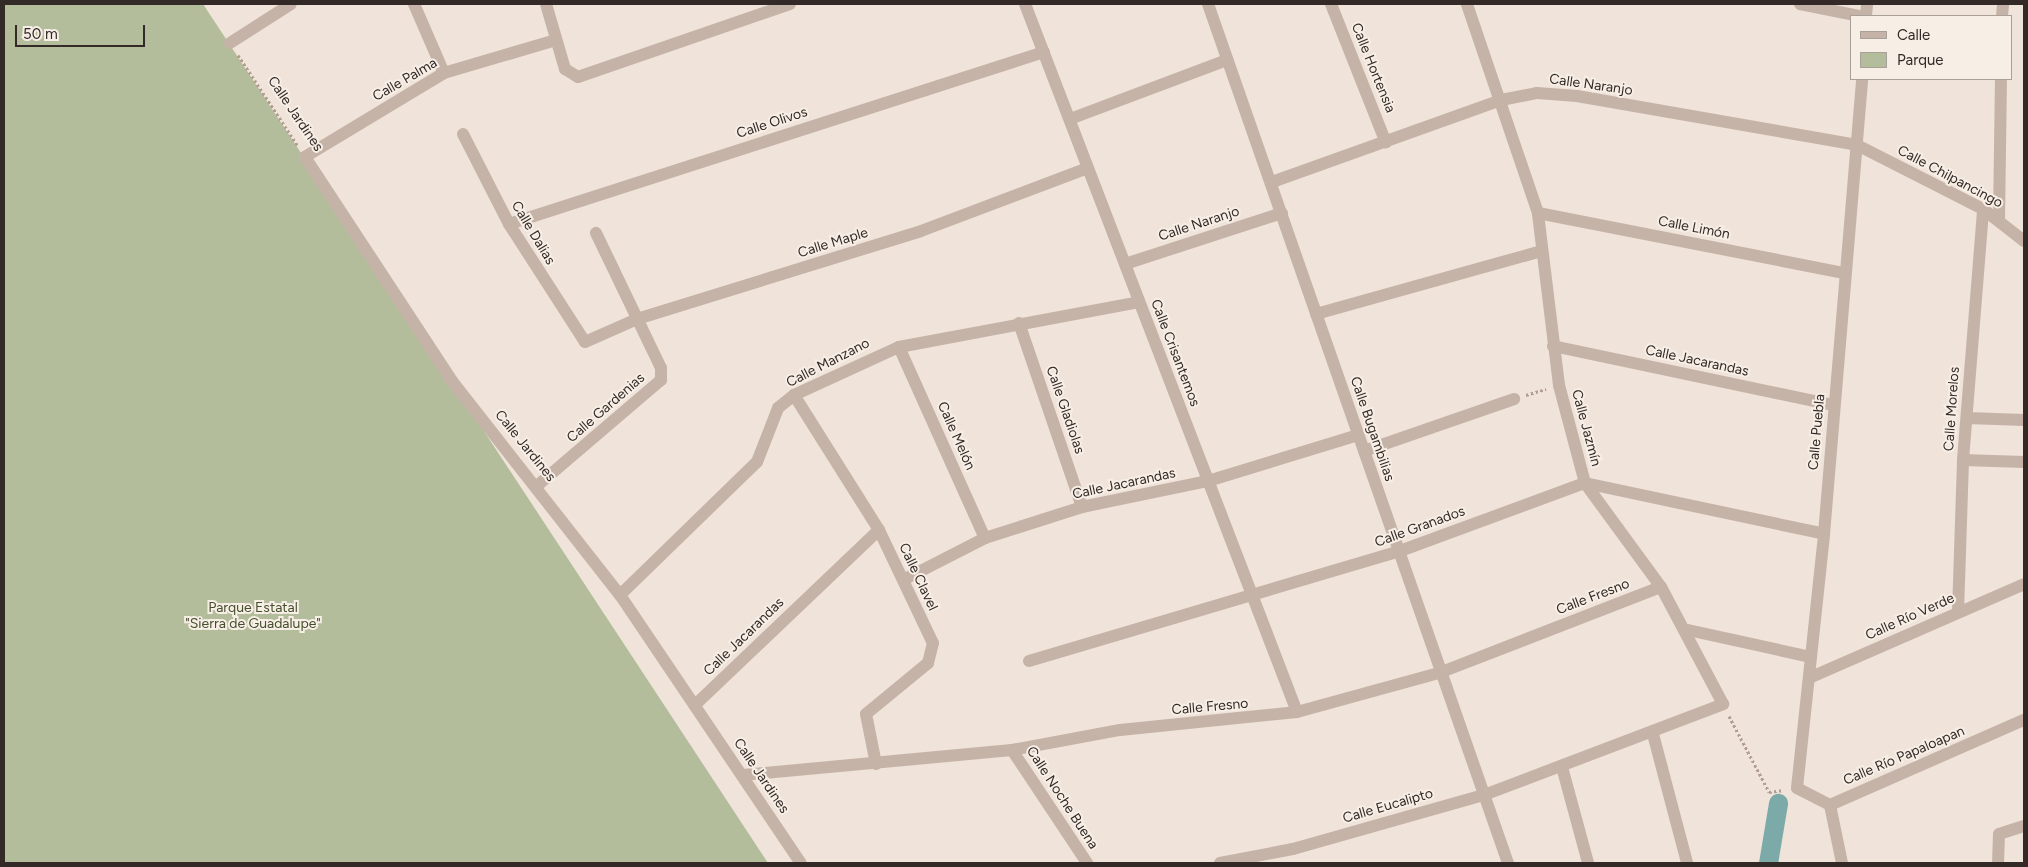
<!DOCTYPE html>
<html>
<head>
<meta charset="utf-8">
<style>
	body { margin:0 }
	#map { position:relative; width:2028px; height:867px; overflow:hidden; background:#efe3da; font-family:Figtree,sans-serif }
	div>[style] { position:absolute }
	[style*='--x'] { left:calc(var(--x)*1px); top:calc(var(--y)*1px); width:calc(var(--w)*1px); rotate:calc(var(--a)*1deg) }
	.green>* { inset:0; background:#b4bd9b }
	.canal>* { height:19px; margin:-9.5px; padding:0 9.5px; transform-origin:9.5px; border-radius:9.5px; background:#7baaa8 }
	.path>* { height:3px; margin-top:-1.5px; transform-origin:0; background:repeating-linear-gradient(90deg,#b29d91 0 2.5px,transparent 0 5px) }
	.minor>* { height:12px; margin:-6px; padding:0 6px; transform-origin:6px; border-radius:6px; background:#c6b3a7 }
	.tertiary>* { height:12px; margin:-6px; padding:0 6px; transform-origin:6px; border-radius:6px; background:#c6b3a7 }
	span { translate:-50% -50%; white-space:nowrap; text-align:center; line-height:1.15; -webkit-text-stroke:4px #f7eee6; paint-order:stroke }
	.street-label { font-size:14px; color:#332a27 }
	.park-label { font-size:14px; color:#454f2d }
	.frame { position:absolute; inset:0; border:5px solid #332a27; pointer-events:none }
	.legend { position:absolute; left:1850px; top:15px; width:162px; height:65px; box-sizing:border-box; background:#f7eee6; border:1px solid #a9a09a; margin:0; padding:6px 9px; list-style:none; font-size:15px; color:#332a27 }
	.legend li { display:flex; align-items:center; gap:10px; height:25px }
	.legend b { width:25px; border:1px solid #a9a09a }
	.scale { position:absolute; left:15px; top:25px; width:130px; height:22px; box-sizing:border-box; border:2px solid #332a27; border-top:0; padding-left:6px; font-size:15px; line-height:18px; white-space:nowrap; color:#332a27; -webkit-text-stroke:4px #f7eee6; paint-order:stroke }
</style>
</head>
<body>
<div id="map">
	<div class="green">
		<div style="clip-path:polygon(4px 4px,203px 4px,768px 863px,4px 863px)"></div>
	</div>
	<div class="canal">
		<div style="--x:1768;--y:863;--w:61;--a:-80.5"></div>
	</div>
	<div class="path">
		<div style="--x:238;--y:55;--w:109;--a:56.6"></div>
		<div style="--x:1526;--y:395;--w:21;--a:-17"></div>
		<div style="--x:1729;--y:716;--w:86;--a:62.2"></div>
		<div style="--x:1769;--y:792;--w:15;--a:-8"></div>
	</div>
	<div class="minor">
		<div style="--x:414;--y:4;--w:75;--a:66.5"></div>
		<div style="--x:546;--y:4;--w:68;--a:73.7"></div>
		<div style="--x:565;--y:69;--w:15;--a:32"></div>
		<div style="--x:578;--y:77;--w:224;--a:-19"></div>
		<div style="--x:1331;--y:4;--w:149;--a:68.4"></div>
		<div style="--x:1800;--y:4;--w:60;--a:11.5"></div>
		<div style="--x:2002;--y:16;--w:12;--a:-85"></div>
		<div style="--x:556;--y:40;--w:117;--a:163.6"></div>
		<div style="--x:444;--y:73;--w:162;--a:148.9"></div>
		<div style="--x:305;--y:157;--w:268;--a:56.7"></div>
		<div style="--x:452;--y:381;--w:272;--a:51.9"></div>
		<div style="--x:620;--y:595;--w:323;--a:56"></div>
		<div style="--x:230;--y:43;--w:72;--a:-32.6"></div>
		<div style="--x:1070;--y:119;--w:168;--a:-20.6"></div>
		<div style="--x:463;--y:134;--w:101;--a:62.9"></div>
		<div style="--x:509;--y:224;--w:140;--a:57.2"></div>
		<div style="--x:585;--y:342;--w:57;--a:-23.9"></div>
		<div style="--x:637;--y:319;--w:297;--a:-17.2"></div>
		<div style="--x:921;--y:231;--w:178;--a:-20.7"></div>
		<div style="--x:1538;--y:213;--w:312;--a:11.1"></div>
		<div style="--x:1999;--y:220;--w:141;--a:-89.2"></div>
		<div style="--x:509;--y:224;--w:562;--a:-17.82"></div>
		<div style="--x:1316;--y:314;--w:234;--a:-15.6"></div>
		<div style="--x:1019;--y:323;--w:194;--a:71.1"></div>
		<div style="--x:1553;--y:346;--w:287;--a:11.9"></div>
		<div style="--x:899;--y:347;--w:209;--a:65.8"></div>
		<div style="--x:794;--y:395;--w:160;--a:57.8"></div>
		<div style="--x:879;--y:530;--w:125;--a:64.5"></div>
		<div style="--x:933;--y:643;--w:21;--a:104"></div>
		<div style="--x:928;--y:663;--w:80;--a:140.6"></div>
		<div style="--x:866;--y:714;--w:51;--a:78.7"></div>
		<div style="--x:1967;--y:418;--w:57;--a:2"></div>
		<div style="--x:1364;--y:451;--w:159;--a:-19.1"></div>
		<div style="--x:1963;--y:460;--w:61;--a:1.9"></div>
		<div style="--x:538;--y:485;--w:162;--a:-40.5"></div>
		<div style="--x:661;--y:380;--w:12;--a:-90"></div>
		<div style="--x:661;--y:368;--w:150;--a:-115.7"></div>
		<div style="--x:903;--y:580;--w:92;--a:-27.1"></div>
		<div style="--x:985;--y:538;--w:102;--a:-17.7"></div>
		<div style="--x:1082;--y:507;--w:129;--a:-11.7"></div>
		<div style="--x:1208;--y:481;--w:157;--a:-17"></div>
		<div style="--x:1958;--y:612;--w:152;--a:-88.1"></div>
		<div style="--x:1963;--y:460;--w:252;--a:-85.4"></div>
		<div style="--x:1688;--y:630;--w:126;--a:12.4"></div>
		<div style="--x:1029;--y:661;--w:387;--a:-16.5"></div>
		<div style="--x:1400;--y:551;--w:197;--a:-20.2"></div>
		<div style="--x:1585;--y:483;--w:244;--a:12"></div>
		<div style="--x:1809;--y:678;--w:235;--a:-23.6"></div>
		<div style="--x:695;--y:705;--w:254;--a:-43.6"></div>
		<div style="--x:1653;--y:734;--w:133;--a:75.2"></div>
		<div style="--x:1012;--y:750;--w:136;--a:56.4"></div>
		<div style="--x:1562;--y:767;--w:99;--a:74.8"></div>
		<div style="--x:743;--y:775;--w:270;--a:-5.3"></div>
		<div style="--x:1012;--y:750;--w:110;--a:-10.5"></div>
		<div style="--x:1120;--y:730;--w:178;--a:-5.8"></div>
		<div style="--x:1297;--y:712;--w:147;--a:-15.4"></div>
		<div style="--x:1439;--y:673;--w:238;--a:-21.2"></div>
		<div style="--x:1830;--y:805;--w:212;--a:-23.7"></div>
		<div style="--x:1220;--y:863;--w:74;--a:-10.9"></div>
		<div style="--x:1293;--y:849;--w:198;--a:-15.8"></div>
		<div style="--x:1484;--y:795;--w:256;--a:-20.8"></div>
		<div style="--x:1723;--y:704;--w:132;--a:-117.9"></div>
		<div style="--x:1661;--y:587;--w:129;--a:-126.2"></div>
		<div style="--x:1585;--y:483;--w:101;--a:-104.9"></div>
		<div style="--x:1559;--y:385;--w:173;--a:-97"></div>
		<div style="--x:1538;--y:213;--w:221;--a:-108.8"></div>
		<div style="--x:1998;--y:863;--w:29;--a:-88"></div>
		<div style="--x:1999;--y:834;--w:26;--a:-18"></div>
	</div>
	<div class="tertiary">
		<div style="--x:1025;--y:4;--w:758;--a:68.98"></div>
		<div style="--x:1208;--y:4;--w:910;--a:70.75"></div>
		<div style="--x:1866;--y:16;--w:12;--a:-85"></div>
		<div style="--x:1272;--y:182;--w:243;--a:-19.7"></div>
		<div style="--x:1501;--y:100;--w:37;--a:-11"></div>
		<div style="--x:1537;--y:93;--w:40;--a:4.3"></div>
		<div style="--x:1577;--y:96;--w:284;--a:9.9"></div>
		<div style="--x:1857;--y:145;--w:141;--a:26.9"></div>
		<div style="--x:1983;--y:209;--w:52;--a:38"></div>
		<div style="--x:1125;--y:264;--w:165;--a:-18"></div>
		<div style="--x:620;--y:595;--w:191;--a:-44.2"></div>
		<div style="--x:757;--y:462;--w:58;--a:-68.7"></div>
		<div style="--x:778;--y:408;--w:21;--a:-39"></div>
		<div style="--x:794;--y:395;--w:115;--a:-24.6"></div>
		<div style="--x:899;--y:347;--w:244;--a:-10.6"></div>
		<div style="--x:1842;--y:863;--w:59;--a:-101.7"></div>
		<div style="--x:1830;--y:805;--w:37;--a:-153"></div>
		<div style="--x:1797;--y:788;--w:255;--a:-83.9"></div>
		<div style="--x:1824;--y:534;--w:457;--a:-85.2"></div>
	</div>
	<div class="street-label">
		<span style="left:1373px;top:68px;rotate:68deg">Calle Hortensia</span>
		<span style="left:405px;top:80px;rotate:-30deg">Calle Palma</span>
		<span style="left:1591px;top:85px;rotate:8deg">Calle Naranjo</span>
		<span style="left:295px;top:114px;rotate:56deg">Calle Jardines</span>
		<span style="left:772px;top:123px;rotate:-18deg">Calle Olivos</span>
		<span style="left:1950px;top:177px;rotate:28deg">Calle Chilpancingo</span>
		<span style="left:1199px;top:224px;rotate:-18deg">Calle Naranjo</span>
		<span style="left:1694px;top:228px;rotate:11deg">Calle Limón</span>
		<span style="left:533px;top:233px;rotate:59deg">Calle Dalias</span>
		<span style="left:833px;top:243px;rotate:-17deg">Calle Maple</span>
		<span style="left:1175px;top:353px;rotate:69deg">Calle Crisantemos</span>
		<span style="left:1697px;top:361px;rotate:12deg">Calle Jacarandas</span>
		<span style="left:828px;top:363px;rotate:-27deg">Calle Manzano</span>
		<span style="left:606px;top:408px;rotate:-41deg">Calle Gardenias</span>
		<span style="left:1952px;top:409px;rotate:-86deg">Calle Morelos</span>
		<span style="left:1065px;top:410px;rotate:71deg">Calle Gladiolas</span>
		<span style="left:1586px;top:428px;rotate:75deg">Calle Jazmín</span>
		<span style="left:1372px;top:429px;rotate:71deg">Calle Bugambilias</span>
		<span style="left:1817px;top:432px;rotate:-85deg">Calle Puebla</span>
		<span style="left:956px;top:436px;rotate:66deg">Calle Melón</span>
		<span style="left:525px;top:446px;rotate:51deg">Calle Jardines</span>
		<span style="left:1124px;top:484px;rotate:-12deg">Calle Jacarandas</span>
		<span style="left:1420px;top:527px;rotate:-20deg">Calle Granados</span>
		<span style="left:918px;top:577px;rotate:65deg">Calle Clavel</span>
		<span style="left:1593px;top:597px;rotate:-21deg">Calle Fresno</span>
		<span style="left:1910px;top:617px;rotate:-24deg">Calle Río Verde</span>
		<span style="left:744px;top:637px;rotate:-44deg">Calle Jacarandas</span>
		<span style="left:1210px;top:707px;rotate:-5deg">Calle Fresno</span>
		<span style="left:1904px;top:756px;rotate:-23deg">Calle Río Papaloapan</span>
		<span style="left:761px;top:776px;rotate:56deg">Calle Jardines</span>
		<span style="left:1062px;top:798px;rotate:57deg">Calle Noche Buena</span>
		<span style="left:1388px;top:806px;rotate:-16deg">Calle Eucalipto</span>
	</div>
	<div class="park-label">
		<span style="left:253px;top:616px">Parque Estatal<br>"Sierra de Guadalupe"</span>
	</div>
	<div class="frame"></div>
	<ul class="legend">
	<li><b style="height:6px;background:#c6b3a7"></b>Calle</li>
	<li><b style="height:14px;background:#b4bd9b"></b>Parque</li>
	</ul>
	<div class="scale">50 m</div>
</div>
</body>
</html>
